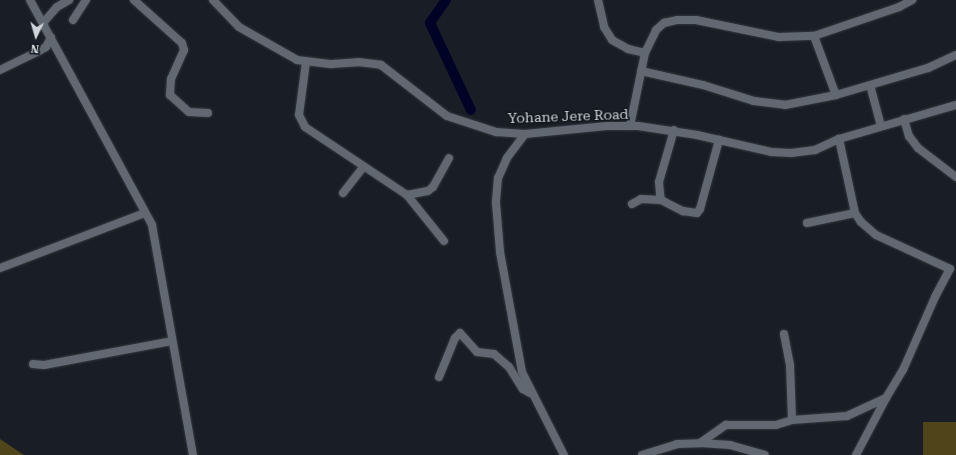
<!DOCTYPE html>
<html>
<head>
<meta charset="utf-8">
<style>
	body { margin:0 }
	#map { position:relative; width:956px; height:455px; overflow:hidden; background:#191e26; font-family:"Roboto Serif",serif }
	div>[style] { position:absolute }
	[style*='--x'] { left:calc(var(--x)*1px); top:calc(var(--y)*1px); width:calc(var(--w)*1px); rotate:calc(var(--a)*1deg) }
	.green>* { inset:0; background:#50441a; transform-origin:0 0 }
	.river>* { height:10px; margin:-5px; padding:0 5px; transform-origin:5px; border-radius:5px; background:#000326 }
	.roads { filter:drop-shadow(0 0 1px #363940) drop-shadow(0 0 1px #363940) }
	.minor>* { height:8px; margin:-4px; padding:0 4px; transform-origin:4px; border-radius:4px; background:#616871 }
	span { translate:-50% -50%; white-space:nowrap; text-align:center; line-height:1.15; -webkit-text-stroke:3px #10151c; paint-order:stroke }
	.street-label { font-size:14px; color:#d1d5da }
	.north { position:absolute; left:16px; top:16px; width:40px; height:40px; -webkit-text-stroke:3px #10151c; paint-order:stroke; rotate:185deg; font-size:11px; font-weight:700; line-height:16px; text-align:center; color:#d1d5da }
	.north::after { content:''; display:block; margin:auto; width:14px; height:18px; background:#d1d5da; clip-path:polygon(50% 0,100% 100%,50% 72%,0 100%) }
</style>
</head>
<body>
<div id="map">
	<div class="green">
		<div style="left:956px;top:422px;width:33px;height:33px;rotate:90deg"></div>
		<div style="clip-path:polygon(0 439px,24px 455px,0 455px)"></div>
	</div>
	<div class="river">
		<div style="--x:446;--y:0;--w:28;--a:125"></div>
		<div style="--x:430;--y:23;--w:96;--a:64.8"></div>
	</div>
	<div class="roads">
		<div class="minor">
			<div style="--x:30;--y:0;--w:256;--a:61.5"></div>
			<div style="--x:152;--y:225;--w:234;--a:79.9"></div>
			<div style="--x:134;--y:0;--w:64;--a:41.9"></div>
			<div style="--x:182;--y:43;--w:7;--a:74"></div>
			<div style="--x:184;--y:50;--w:32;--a:114"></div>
			<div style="--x:171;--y:79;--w:16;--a:94"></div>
			<div style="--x:170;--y:95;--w:25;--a:42"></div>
			<div style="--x:189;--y:112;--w:19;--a:3"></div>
			<div style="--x:213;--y:0;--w:37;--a:46"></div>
			<div style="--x:239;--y:27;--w:67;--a:29.6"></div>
			<div style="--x:297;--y:60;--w:35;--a:7"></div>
			<div style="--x:332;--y:64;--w:26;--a:-4"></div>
			<div style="--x:358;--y:62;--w:23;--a:7"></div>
			<div style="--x:381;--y:65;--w:83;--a:37.7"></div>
			<div style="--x:447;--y:116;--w:52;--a:18.1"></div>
			<div style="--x:496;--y:132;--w:29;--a:4"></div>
			<div style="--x:525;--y:134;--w:82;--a:-5.6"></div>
			<div style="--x:607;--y:126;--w:31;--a:0"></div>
			<div style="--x:638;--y:126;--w:60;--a:8.7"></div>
			<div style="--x:697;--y:135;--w:76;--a:12.9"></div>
			<div style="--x:771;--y:152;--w:20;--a:3"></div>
			<div style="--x:791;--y:153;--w:24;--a:-7"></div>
			<div style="--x:815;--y:150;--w:26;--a:-25"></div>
			<div style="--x:839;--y:139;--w:122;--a:-16.2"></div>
			<div style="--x:598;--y:0;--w:28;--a:77"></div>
			<div style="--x:604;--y:27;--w:15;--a:58"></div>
			<div style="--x:612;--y:40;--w:18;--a:29"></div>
			<div style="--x:628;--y:49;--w:17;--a:13"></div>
			<div style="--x:73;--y:20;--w:24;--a:-57"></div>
			<div style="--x:43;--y:23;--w:21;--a:-49"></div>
			<div style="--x:57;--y:7;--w:14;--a:-30"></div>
			<div style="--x:814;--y:36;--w:63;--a:69.6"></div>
			<div style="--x:306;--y:62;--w:53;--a:97.5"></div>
			<div style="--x:299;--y:115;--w:13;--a:63"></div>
			<div style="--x:305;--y:127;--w:123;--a:33.7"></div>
			<div style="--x:407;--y:195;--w:59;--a:51.2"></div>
			<div style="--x:0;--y:70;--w:43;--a:-26"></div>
			<div style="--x:39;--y:51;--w:8;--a:-30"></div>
			<div style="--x:46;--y:47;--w:11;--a:-63"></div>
			<div style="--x:641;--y:71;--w:64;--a:12.7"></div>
			<div style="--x:703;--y:85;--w:53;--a:17.4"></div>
			<div style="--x:754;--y:101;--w:31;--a:7"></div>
			<div style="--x:785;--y:105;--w:52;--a:-11.1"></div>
			<div style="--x:836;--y:95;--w:96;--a:-16.4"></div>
			<div style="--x:928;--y:68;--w:31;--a:-25"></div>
			<div style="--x:870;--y:85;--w:42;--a:75"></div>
			<div style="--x:904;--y:119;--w:18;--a:74"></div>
			<div style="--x:909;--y:136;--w:15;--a:53"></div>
			<div style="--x:918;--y:148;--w:48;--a:37.3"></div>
			<div style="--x:630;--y:126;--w:75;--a:-78.4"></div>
			<div style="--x:645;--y:53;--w:25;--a:-64"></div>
			<div style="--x:656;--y:30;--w:11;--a:-41"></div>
			<div style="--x:664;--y:23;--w:13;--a:-13"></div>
			<div style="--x:677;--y:20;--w:19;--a:0"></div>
			<div style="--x:696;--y:20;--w:85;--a:11.6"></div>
			<div style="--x:779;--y:37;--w:35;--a:-2"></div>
			<div style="--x:814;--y:36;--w:90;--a:-18.8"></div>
			<div style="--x:899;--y:7;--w:15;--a:-28"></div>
			<div style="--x:674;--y:130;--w:54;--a:106.1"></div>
			<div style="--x:659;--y:182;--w:11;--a:85"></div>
			<div style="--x:660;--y:193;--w:7;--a:82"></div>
			<div style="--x:661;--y:200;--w:25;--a:27"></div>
			<div style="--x:683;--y:211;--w:14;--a:8"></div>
			<div style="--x:697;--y:213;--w:5;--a:-53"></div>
			<div style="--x:700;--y:209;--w:72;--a:-74.6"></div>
			<div style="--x:525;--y:134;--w:30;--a:127"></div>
			<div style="--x:507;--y:158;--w:22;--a:114"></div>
			<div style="--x:498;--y:178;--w:25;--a:95"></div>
			<div style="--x:496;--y:203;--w:49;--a:85.3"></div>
			<div style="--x:500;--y:252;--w:122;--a:79.6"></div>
			<div style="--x:522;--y:372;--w:93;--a:63.2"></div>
			<div style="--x:343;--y:193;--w:33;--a:-52"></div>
			<div style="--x:407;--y:195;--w:21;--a:-11"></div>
			<div style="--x:428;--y:191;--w:6;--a:-39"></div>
			<div style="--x:433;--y:187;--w:33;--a:-61"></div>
			<div style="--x:632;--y:204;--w:10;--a:-29"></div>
			<div style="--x:641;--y:199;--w:20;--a:3"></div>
			<div style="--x:807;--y:223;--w:49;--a:-11.8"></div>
			<div style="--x:0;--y:268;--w:155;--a:-20.8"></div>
			<div style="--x:784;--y:334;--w:32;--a:79"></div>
			<div style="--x:790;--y:365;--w:55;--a:87.9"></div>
			<div style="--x:33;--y:364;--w:11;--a:5"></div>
			<div style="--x:44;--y:365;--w:130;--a:-10.6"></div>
			<div style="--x:439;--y:377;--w:42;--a:-67.7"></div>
			<div style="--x:455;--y:338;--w:7;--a:-45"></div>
			<div style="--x:460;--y:333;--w:25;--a:48"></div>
			<div style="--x:477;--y:352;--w:17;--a:7"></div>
			<div style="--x:494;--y:354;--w:20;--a:41"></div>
			<div style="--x:509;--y:367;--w:26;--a:58"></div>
			<div style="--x:523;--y:389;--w:8;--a:30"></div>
			<div style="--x:700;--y:443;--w:30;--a:4"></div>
			<div style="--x:730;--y:445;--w:36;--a:16"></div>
			<div style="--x:642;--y:455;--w:37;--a:-17"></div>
			<div style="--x:677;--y:444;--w:23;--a:-2"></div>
			<div style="--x:700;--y:443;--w:32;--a:-35"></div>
			<div style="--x:726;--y:425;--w:50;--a:0"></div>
			<div style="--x:776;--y:425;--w:17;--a:-17"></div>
			<div style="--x:792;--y:420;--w:55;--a:-4.2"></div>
			<div style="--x:847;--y:416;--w:43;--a:-24.8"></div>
			<div style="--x:886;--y:398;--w:33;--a:-59"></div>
			<div style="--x:903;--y:370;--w:80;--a:-66.3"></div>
			<div style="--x:935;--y:297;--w:32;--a:-62"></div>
			<div style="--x:950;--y:269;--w:81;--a:-155.3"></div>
			<div style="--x:876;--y:235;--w:20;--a:-139"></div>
			<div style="--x:861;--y:222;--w:11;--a:-124"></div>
			<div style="--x:855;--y:213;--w:76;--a:-102.2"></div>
			<div style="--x:856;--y:455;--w:64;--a:-62.2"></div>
		</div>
	</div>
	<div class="street-label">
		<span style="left:568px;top:116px;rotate:-2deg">Yohane Jere Road</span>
	</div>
	<div class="north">N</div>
</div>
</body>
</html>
